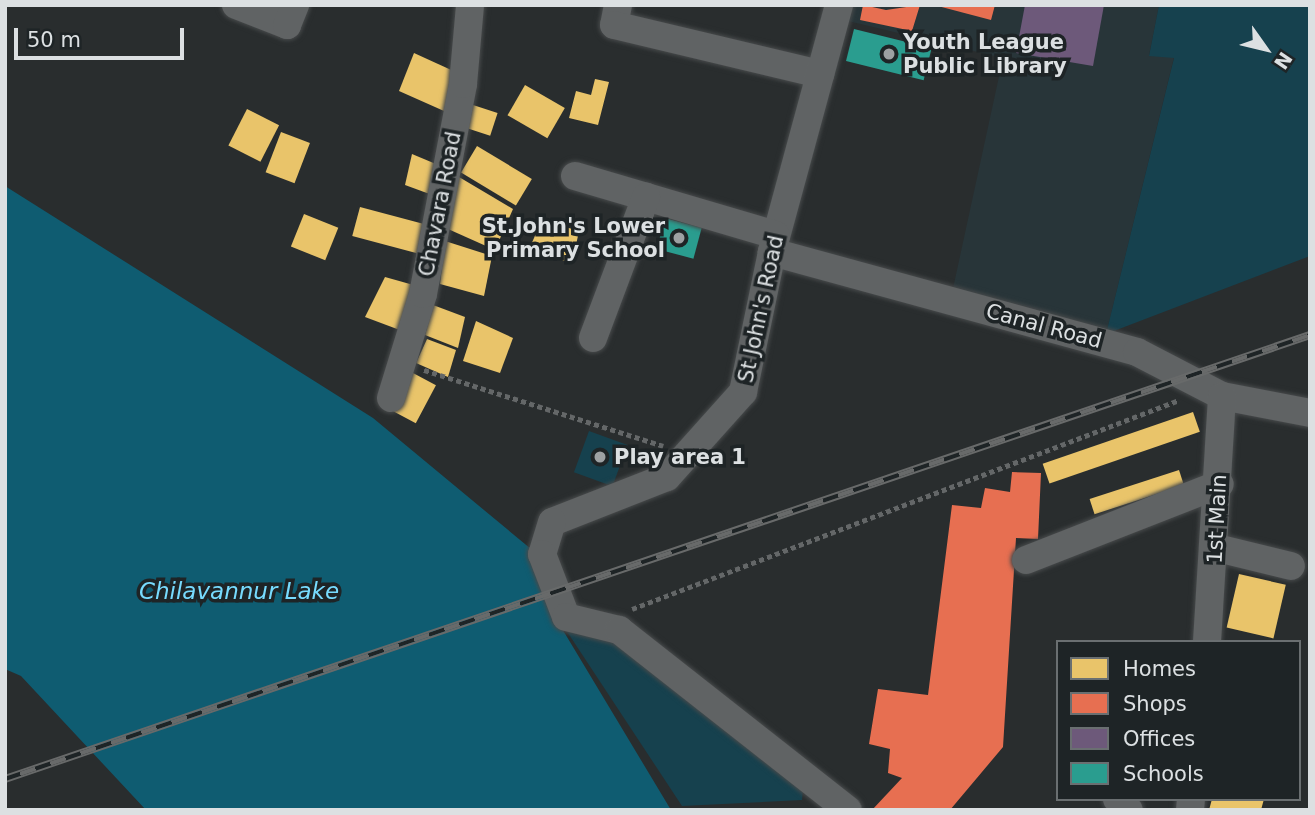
<!DOCTYPE html>
<html>
<head>
<meta charset="utf-8">
<style>
	body { margin:0 }
	#map { position:relative; width:1315px; height:815px; overflow:hidden; background:#292d2e; font-family:"DejaVu Sans",sans-serif }
	div>[style] { position:absolute }
	[style*='--x'] { left:calc(var(--x)*1px); top:calc(var(--y)*1px); width:calc(var(--w)*1px); rotate:calc(var(--a)*1deg) }
	.built>* { inset:0; background:#283539 }
	.green>* { inset:0; background:#16414e; transform-origin:0 0 }
	.water>* { inset:0; background:#0f5c71 }
	.homes>* { inset:0; background:#e9c46a; transform-origin:0 0 }
	.shops>* { inset:0; background:#e76f51 }
	.offices>* { inset:0; background:#6d597a }
	.schools>* { inset:0; background:#2a9d8f; transform-origin:0 0 }
	.path>* { height:4.5px; margin-top:-2.25px; transform-origin:0; background:repeating-linear-gradient(90deg,#646768 0 5px,transparent 0 8.5px) }
	.roads { filter:drop-shadow(0 0 2px #474a4b) drop-shadow(0 0 2px #474a4b) }
	.minor>* { height:28px; margin:-14px; padding:0 14px; transform-origin:14px; border-radius:14px; background:#606364 }
	.rail>* { height:8px; margin-top:-4px; transform-origin:0; background:repeating-linear-gradient(90deg,#1e2426 0 16px,#686a6a 0 32px); box-sizing:border-box; border-block:2px solid #686a6a }
	.dots>* { width:19px; height:19px; translate:-50% -50%; box-sizing:border-box; border:4px solid #1e2426; border-radius:50% }
	span { translate:-50% -50%; white-space:nowrap; text-align:center; line-height:1.15; -webkit-text-stroke:7px #1e2426; paint-order:stroke }
	.poi-label { font-size:21px; color:#dce0e2; font-weight:700 }
	.left { translate:0 -50%; text-align:left }
	.right { translate:-100% -50%; text-align:right }
	.street-label { font-size:21px; color:#dce0e2 }
	.water-label { font-size:23px; color:#77dbfe; font-style:italic }
	.frame { position:absolute; inset:0; border:7px solid #dce0e2; pointer-events:none }
	.legend { position:absolute; left:1056px; top:640px; width:245px; height:161px; box-sizing:border-box; background:#1e2426; border:2px solid #6a6f71; margin:0; padding:9px 12px; list-style:none; font-size:21px; color:#dce0e2 }
	.legend li { display:flex; align-items:center; gap:14px; height:35px }
	.legend b { width:35px; border:2px solid #6a6f71 }
	.north { position:absolute; left:1231px; top:14px; width:70px; height:70px; -webkit-text-stroke:5px #1e2426; paint-order:stroke; rotate:124deg; font-size:19px; font-weight:700; line-height:28px; text-align:center; color:#dce0e2 }
	.north::after { content:''; display:block; margin:auto; width:24px; height:32px; background:#dce0e2; clip-path:polygon(50% 0,100% 100%,50% 72%,0 100%) }
	.scale { position:absolute; left:14px; top:28px; width:170px; height:32px; box-sizing:border-box; border:4px solid #dce0e2; border-top:0; padding-left:9px; font-size:21px; line-height:24px; white-space:nowrap; color:#dce0e2; -webkit-text-stroke:5px #1e2426; paint-order:stroke }
</style>
</head>
<body>
<div id="map">
	<div class="built">
		<div style="clip-path:polygon(852px 5px,1159px 5px,1149px 55px,1174px 57px,1106px 334px,952px 293px,1003px 58px,848px 21px)"></div>
	</div>
	<div class="green">
		<div style="clip-path:polygon(1159px 5px,1310px 5px,1310px 256px,1106px 334px,1174px 58px,1149px 56px)"></div>
		<div style="left:589px;top:431px;width:41px;height:44px;rotate:20deg"></div>
		<div style="clip-path:polygon(562px 624px,614px 641px,804px 780px,802px 800px,682px 806px)"></div>
	</div>
	<div class="water">
		<div style="clip-path:polygon(5px 186px,373px 418px,531px 549px,549px 607px,671px 810px,146px 810px,21px 676px,5px 669px)"></div>
	</div>
	<div class="homes">
		<div style="clip-path:polygon(414px 53px,460px 74px,453px 115px,399px 91px)"></div>
		<div style="clip-path:polygon(595px 79px,609px 82px,598px 125px,569px 118px,576px 91px,591px 95px)"></div>
		<div style="left:525px;top:85px;width:46px;height:35px;rotate:30deg"></div>
		<div style="left:470px;top:104px;width:29px;height:24px;rotate:18deg"></div>
		<div style="left:247px;top:109px;width:36px;height:41px;rotate:27deg"></div>
		<div style="left:281px;top:132px;width:31px;height:43px;rotate:21deg"></div>
		<div style="left:477px;top:146px;width:64px;height:31px;rotate:31deg"></div>
		<div style="clip-path:polygon(412px 154px,443px 167px,435px 196px,405px 185px)"></div>
		<div style="clip-path:polygon(459px 177px,513px 209px,495px 250px,448px 229px)"></div>
		<div style="left:360px;top:207px;width:69px;height:30px;rotate:15deg"></div>
		<div style="left:304px;top:214px;width:37px;height:35px;rotate:22deg"></div>
		<div style="clip-path:polygon(542px 220px,579px 231px,572px 264px,530px 247px)"></div>
		<div style="clip-path:polygon(445px 241px,492px 256px,484px 296px,440px 284px)"></div>
		<div style="clip-path:polygon(385px 277px,417px 286px,405px 332px,365px 317px)"></div>
		<div style="clip-path:polygon(433px 305px,465px 317px,458px 348px,425px 335px)"></div>
		<div style="clip-path:polygon(476px 321px,513px 338px,500px 373px,463px 361px)"></div>
		<div style="clip-path:polygon(427px 339px,456px 350px,448px 377px,416px 363px)"></div>
		<div style="left:413px;top:373px;width:26px;height:43px;rotate:28deg"></div>
		<div style="left:1193px;top:412px;width:21px;height:159px;rotate:71deg"></div>
		<div style="left:1179px;top:470px;width:16px;height:94px;rotate:72deg"></div>
		<div style="left:1239px;top:574px;width:48px;height:55px;rotate:13deg"></div>
		<div style="clip-path:polygon(1212px 799px,1224px 800px,1264px 799px,1261px 810px,1209px 810px)"></div>
	</div>
	<div class="shops">
		<div style="clip-path:polygon(863px 5px,886px 10px,920px 5px,912px 31px,860px 20px)"></div>
		<div style="clip-path:polygon(934px 5px,995px 5px,991px 20px)"></div>
		<div style="clip-path:polygon(1012px 472px,1041px 473px,1038px 539px,1016px 538px,1003px 747px,950px 810px,872px 810px,902px 778px,888px 773px,890px 749px,869px 744px,878px 689px,928px 695px,952px 505px,981px 508px,985px 488px,1010px 492px)"></div>
	</div>
	<div class="offices">
		<div style="clip-path:polygon(1025px 5px,1104px 5px,1093px 66px,1016px 53px)"></div>
	</div>
	<div class="schools">
		<div style="left:854px;top:29px;width:80px;height:33px;rotate:14deg"></div>
		<div style="left:665px;top:218px;width:38px;height:32px;rotate:15deg"></div>
	</div>
	<div class="path">
		<div style="--x:424;--y:370;--w:251;--a:17.6"></div>
		<div style="--x:632;--y:609;--w:586;--a:-20.91"></div>
	</div>
	<div class="roads">
		<div class="minor">
			<div style="--x:236;--y:5;--w:55;--a:21.4"></div>
			<div style="--x:287;--y:25;--w:22;--a:-68"></div>
			<div style="--x:618;--y:5;--w:20;--a:101"></div>
			<div style="--x:614;--y:25;--w:212;--a:13.4"></div>
			<div style="--x:839;--y:5;--w:256;--a:105.2"></div>
			<div style="--x:772;--y:252;--w:143;--a:101.7"></div>
			<div style="--x:743;--y:392;--w:114;--a:131.8"></div>
			<div style="--x:667;--y:477;--w:123;--a:158.6"></div>
			<div style="--x:552;--y:522;--w:34;--a:107"></div>
			<div style="--x:542;--y:554;--w:67;--a:69.1"></div>
			<div style="--x:566;--y:617;--w:55;--a:13.8"></div>
			<div style="--x:619;--y:630;--w:291;--a:38.2"></div>
			<div style="--x:575;--y:176;--w:209;--a:16.4"></div>
			<div style="--x:772;--y:252;--w:378;--a:15.3"></div>
			<div style="--x:1137;--y:352;--w:96;--a:27.4"></div>
			<div style="--x:1222;--y:396;--w:90;--a:10.9"></div>
			<div style="--x:593;--y:338;--w:151;--a:-69.4"></div>
			<div style="--x:391;--y:398;--w:109;--a:-72.9"></div>
			<div style="--x:423;--y:294;--w:214;--a:-79.2"></div>
			<div style="--x:463;--y:84;--w:79;--a:-84.9"></div>
			<div style="--x:1217;--y:548;--w:76;--a:13.7"></div>
			<div style="--x:1026;--y:560;--w:208;--a:-21.4"></div>
			<div style="--x:1207;--y:642;--w:246;--a:-86.5"></div>
			<div style="--x:1117;--y:799;--w:16;--a:43"></div>
			<div style="--x:1190;--y:810;--w:11;--a:-85"></div>
		</div>
	</div>
	<div class="rail">
		<div style="--x:5;--y:779;--w:1378;--a:-18.79"></div>
	</div>
	<div class="dots">
		<div style="left:889px;top:54px;background:#9da1a3"></div>
		<div style="left:679px;top:238px;background:#9da1a3"></div>
		<div style="left:600px;top:457px;background:#9da1a3"></div>
	</div>
	<div class="poi-label">
		<span class="left" style="left:903px;top:54px">Youth League<br>Public Library</span>
		<span class="right" style="left:665px;top:238px">St.John's Lower<br>Primary School</span>
		<span class="left" style="left:614px;top:457px">Play area 1</span>
	</div>
	<div class="street-label">
		<span style="left:440px;top:204px;rotate:-79deg">Chavara Road</span>
		<span style="left:761px;top:309px;rotate:-78deg">St John's Road</span>
		<span style="left:1044px;top:326px;rotate:15deg">Canal Road</span>
		<span style="left:1217px;top:519px;rotate:-87deg">1st Main</span>
	</div>
	<div class="water-label">
		<span style="left:239px;top:591px">Chilavannur Lake</span>
	</div>
	<div class="frame"></div>
	<ul class="legend">
	<li><b style="height:19px;background:#e9c46a"></b>Homes</li>
	<li><b style="height:19px;background:#e76f51"></b>Shops</li>
	<li><b style="height:19px;background:#6d597a"></b>Offices</li>
	<li><b style="height:19px;background:#2a9d8f"></b>Schools</li>
	</ul>
	<div class="north">N</div>
	<div class="scale">50 m</div>
</div>
</body>
</html>
